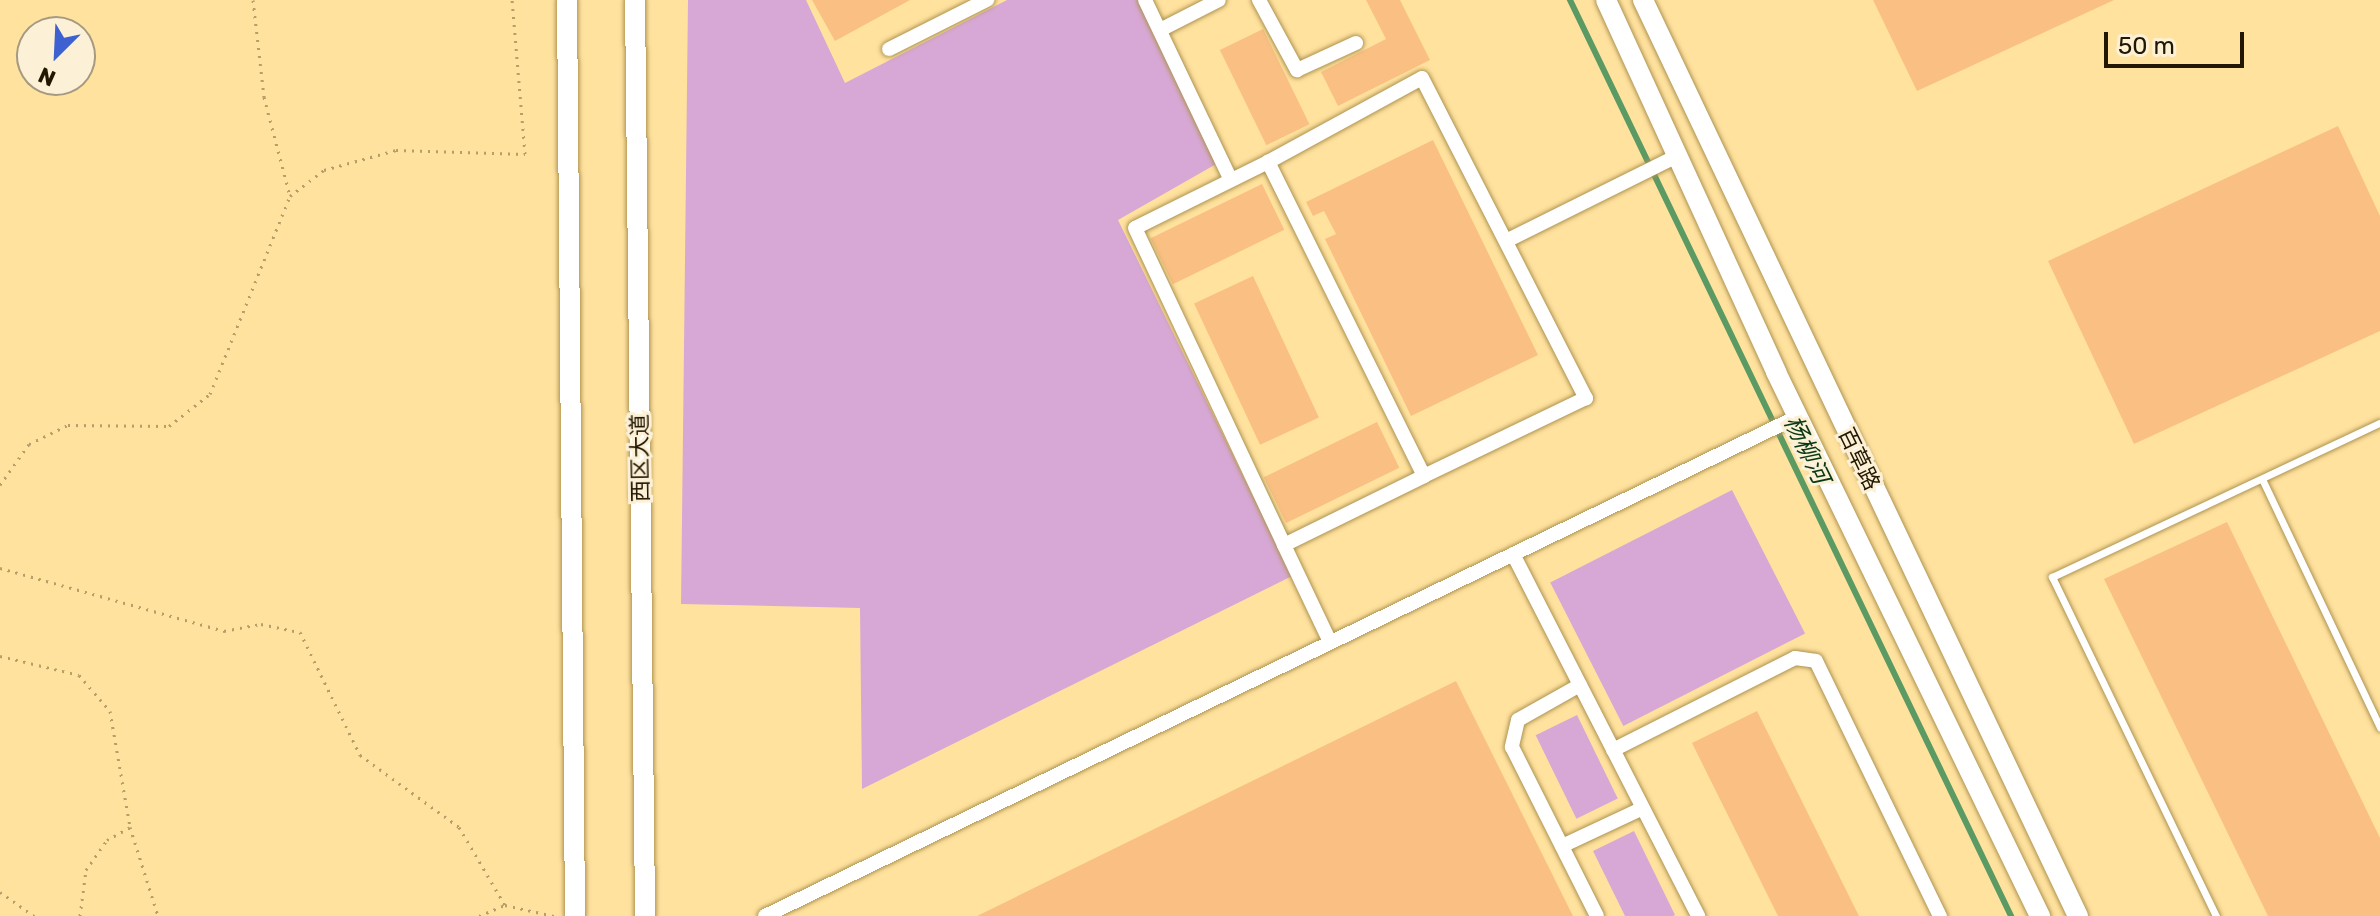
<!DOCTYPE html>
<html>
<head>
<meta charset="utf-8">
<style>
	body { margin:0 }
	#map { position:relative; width:2380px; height:916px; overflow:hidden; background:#ffe29e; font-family:Rubik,"Noto Sans SC",sans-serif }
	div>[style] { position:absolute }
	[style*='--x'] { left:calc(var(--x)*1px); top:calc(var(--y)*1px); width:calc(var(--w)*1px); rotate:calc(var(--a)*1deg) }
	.green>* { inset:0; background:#d7a8d5; transform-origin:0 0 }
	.stream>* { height:6px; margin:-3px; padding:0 3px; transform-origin:3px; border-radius:3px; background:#5c9a64 }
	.building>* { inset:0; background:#fac083; transform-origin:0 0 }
	.path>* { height:3px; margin-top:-1.5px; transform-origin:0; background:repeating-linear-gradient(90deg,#b59e69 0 2px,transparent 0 8px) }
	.roads { filter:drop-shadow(0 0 2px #ae9351) drop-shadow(0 0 2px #ae9351) }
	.lane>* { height:7px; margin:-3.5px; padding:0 3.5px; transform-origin:3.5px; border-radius:3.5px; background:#fff }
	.street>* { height:14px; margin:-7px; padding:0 7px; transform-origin:7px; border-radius:7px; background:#fff }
	.secondary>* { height:20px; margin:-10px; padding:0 10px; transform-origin:10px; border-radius:10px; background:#fff }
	span { translate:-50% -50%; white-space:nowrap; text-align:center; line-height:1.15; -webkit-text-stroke:6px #fcf1d7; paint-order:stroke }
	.street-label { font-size:22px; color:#221700 }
	.water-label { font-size:24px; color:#093814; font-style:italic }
	.north { position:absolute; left:16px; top:16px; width:80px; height:80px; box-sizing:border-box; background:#fcf1d7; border:2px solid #a59a81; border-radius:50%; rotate:204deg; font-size:22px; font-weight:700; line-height:32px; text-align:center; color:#221700 }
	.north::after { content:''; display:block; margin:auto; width:28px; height:36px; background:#3e61d2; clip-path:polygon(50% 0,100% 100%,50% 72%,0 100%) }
	.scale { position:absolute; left:2104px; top:32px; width:140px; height:36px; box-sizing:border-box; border:4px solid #221700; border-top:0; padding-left:10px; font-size:24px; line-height:28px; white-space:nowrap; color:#221700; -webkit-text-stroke:6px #fcf1d7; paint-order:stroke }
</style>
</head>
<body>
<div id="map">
	<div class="green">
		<div style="clip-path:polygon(688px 0,806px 0,845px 83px,1007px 0,1138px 0,1218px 163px,1118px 220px,1292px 576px,862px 789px,860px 608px,681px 604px)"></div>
		<div style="left:1732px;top:490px;width:161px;height:204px;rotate:63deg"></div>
		<div style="left:1577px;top:715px;width:93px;height:46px;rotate:64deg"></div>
		<div style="clip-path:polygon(1634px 831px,1675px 915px,1673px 916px,1625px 916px,1593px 851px)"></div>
	</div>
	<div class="stream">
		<div style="--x:1570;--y:0;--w:1017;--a:64.29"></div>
	</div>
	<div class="building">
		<div style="clip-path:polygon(812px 0,910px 0,835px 41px)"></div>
		<div style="clip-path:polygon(1366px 0,1400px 0,1430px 60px,1338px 106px,1321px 72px,1386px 39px)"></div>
		<div style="clip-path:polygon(1873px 0,2114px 0,1917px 91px)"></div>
		<div style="left:1263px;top:29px;width:106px;height:48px;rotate:64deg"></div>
		<div style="clip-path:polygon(2338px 126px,2380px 216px,2380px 331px,2134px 444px,2048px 261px)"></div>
		<div style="clip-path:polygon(1433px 140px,1538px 355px,1411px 416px,1325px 239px,1336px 234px,1324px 211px,1313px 216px,1306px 202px)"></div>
		<div style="left:1262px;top:184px;width:51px;height:124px;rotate:64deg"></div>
		<div style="left:1253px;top:276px;width:156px;height:65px;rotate:65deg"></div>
		<div style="left:1377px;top:422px;width:51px;height:126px;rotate:64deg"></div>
		<div style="clip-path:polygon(2227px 522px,2380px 838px,2380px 916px,2268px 916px,2104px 579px)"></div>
		<div style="clip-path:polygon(1456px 681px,1573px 916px,977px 916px)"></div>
		<div style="clip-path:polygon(1757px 711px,1859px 916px,1778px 916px,1692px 743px)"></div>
	</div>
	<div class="path">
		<div style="--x:253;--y:0;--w:98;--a:83.5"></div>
		<div style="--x:264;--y:97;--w:102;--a:75.3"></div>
		<div style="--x:0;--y:485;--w:50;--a:-54.7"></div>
		<div style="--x:29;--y:444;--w:43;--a:-26"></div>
		<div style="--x:68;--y:425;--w:101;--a:0.6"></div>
		<div style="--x:169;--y:426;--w:52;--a:-38"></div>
		<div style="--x:210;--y:394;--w:214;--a:-68"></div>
		<div style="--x:290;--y:196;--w:43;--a:-37.4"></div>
		<div style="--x:324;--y:170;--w:75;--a:-15.5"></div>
		<div style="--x:396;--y:150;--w:129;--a:1.8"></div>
		<div style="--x:525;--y:154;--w:155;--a:-94.8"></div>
		<div style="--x:0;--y:568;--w:233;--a:15.7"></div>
		<div style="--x:224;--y:631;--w:38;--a:-11"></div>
		<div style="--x:261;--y:624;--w:40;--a:12"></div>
		<div style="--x:300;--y:632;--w:137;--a:64"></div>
		<div style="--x:360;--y:755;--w:122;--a:36"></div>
		<div style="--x:459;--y:827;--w:91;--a:59.5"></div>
		<div style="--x:505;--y:905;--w:50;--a:12.7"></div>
		<div style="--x:0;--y:656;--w:81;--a:13.5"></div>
		<div style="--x:79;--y:675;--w:48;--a:49.3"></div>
		<div style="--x:110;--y:711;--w:118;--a:80.2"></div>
		<div style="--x:130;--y:827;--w:93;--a:72.5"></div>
		<div style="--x:0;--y:892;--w:42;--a:35.2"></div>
		<div style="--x:80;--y:916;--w:46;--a:-82.6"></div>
		<div style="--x:86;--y:870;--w:37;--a:-55"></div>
		<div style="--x:107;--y:840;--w:26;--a:-29"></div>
		<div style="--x:479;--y:916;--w:28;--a:-23"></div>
	</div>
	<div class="roads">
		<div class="lane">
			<div style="--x:2262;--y:479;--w:275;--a:64.6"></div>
			<div style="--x:2216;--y:916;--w:377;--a:-115.8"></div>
			<div style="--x:2052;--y:577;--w:362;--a:-25.2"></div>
		</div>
		<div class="street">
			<div style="--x:1145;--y:0;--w:199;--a:64.5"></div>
			<div style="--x:1259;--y:0;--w:80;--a:61.5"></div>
			<div style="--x:1297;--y:70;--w:65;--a:-24.6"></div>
			<div style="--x:1160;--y:30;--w:66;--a:-27"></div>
			<div style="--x:889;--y:49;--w:110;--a:-26.6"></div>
			<div style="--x:1268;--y:162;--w:175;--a:-28.6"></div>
			<div style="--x:1422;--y:78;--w:360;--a:62.9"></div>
			<div style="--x:1586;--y:398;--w:180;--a:154.3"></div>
			<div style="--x:1506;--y:241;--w:189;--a:-26.4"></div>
			<div style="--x:1284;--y:545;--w:156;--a:-26.2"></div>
			<div style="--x:1424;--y:476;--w:351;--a:-116.4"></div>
			<div style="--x:1268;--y:162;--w:148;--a:153.6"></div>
			<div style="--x:1135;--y:228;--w:350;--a:64.8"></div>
			<div style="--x:1284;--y:545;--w:107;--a:64.6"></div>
			<div style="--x:1513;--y:554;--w:407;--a:62.9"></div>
			<div style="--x:1580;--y:685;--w:71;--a:150.6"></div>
			<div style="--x:1518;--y:720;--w:28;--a:103"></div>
			<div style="--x:1512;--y:747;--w:189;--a:63.3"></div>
			<div style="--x:1613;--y:750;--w:204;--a:-26.8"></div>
			<div style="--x:1795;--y:658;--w:21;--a:8"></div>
			<div style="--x:1816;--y:661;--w:284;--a:64.1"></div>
			<div style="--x:1562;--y:846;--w:89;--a:-25.1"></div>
			<div style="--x:765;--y:916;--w:1149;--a:-25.81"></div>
		</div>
		<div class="secondary">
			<div style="--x:567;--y:0;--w:916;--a:89.5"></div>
			<div style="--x:635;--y:0;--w:916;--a:89.37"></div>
			<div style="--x:1606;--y:0;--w:409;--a:65.4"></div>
			<div style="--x:1776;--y:372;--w:605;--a:64.11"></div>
			<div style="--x:1643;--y:0;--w:1014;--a:64.6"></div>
		</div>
	</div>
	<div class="street-label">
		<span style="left:640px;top:458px;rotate:-91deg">西区大道</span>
		<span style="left:1859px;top:459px;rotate:64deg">百草路</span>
	</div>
	<div class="water-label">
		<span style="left:1806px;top:450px;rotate:64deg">杨柳河</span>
	</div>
	<div class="north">N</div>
	<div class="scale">50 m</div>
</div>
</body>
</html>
